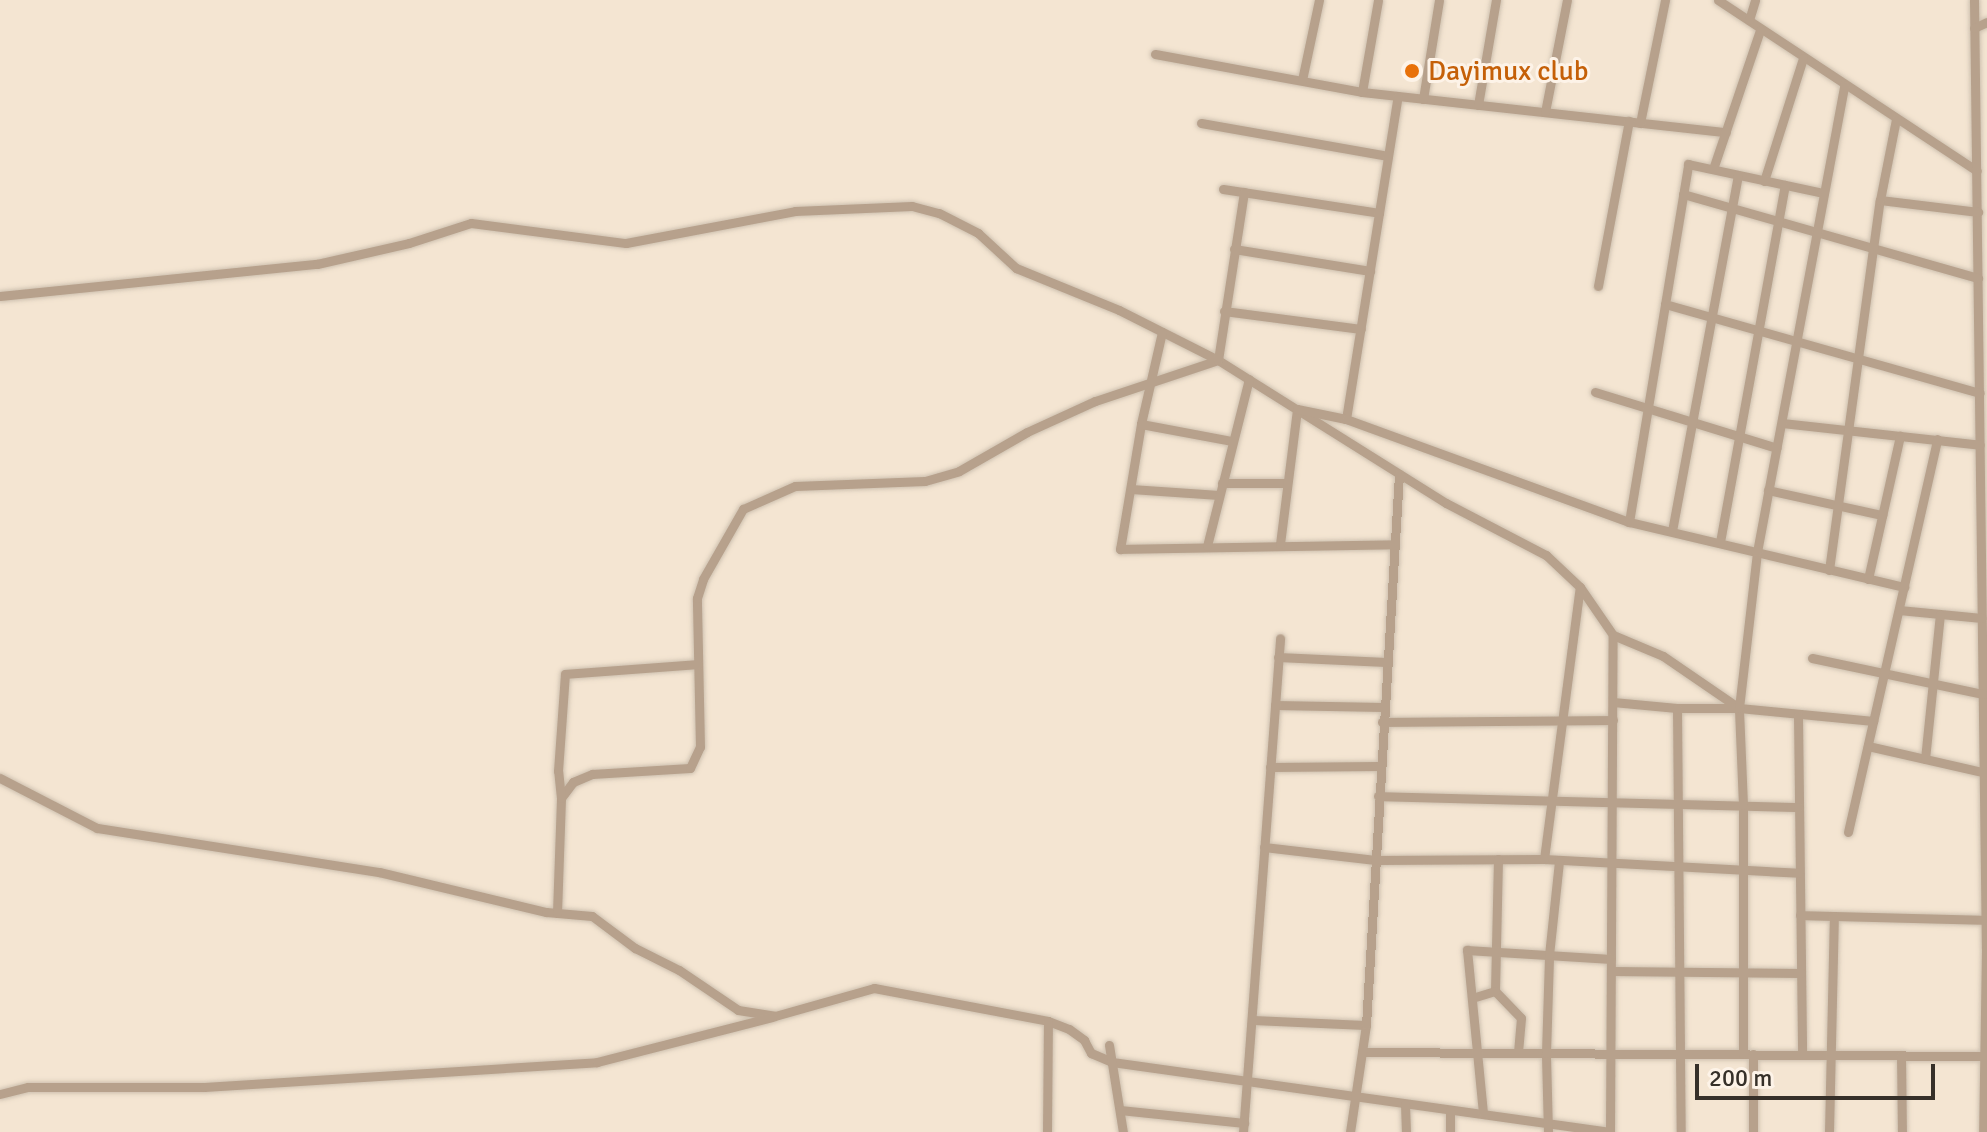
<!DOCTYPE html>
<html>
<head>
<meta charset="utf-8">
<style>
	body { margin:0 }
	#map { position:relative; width:1987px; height:1132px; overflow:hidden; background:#f4e5d2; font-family:Signika,sans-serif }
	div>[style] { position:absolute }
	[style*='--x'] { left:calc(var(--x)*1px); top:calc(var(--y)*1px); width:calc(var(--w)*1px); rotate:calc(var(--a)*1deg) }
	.roads { filter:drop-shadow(0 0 2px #cec1b0) drop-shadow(0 0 2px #cec1b0) }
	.minor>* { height:9px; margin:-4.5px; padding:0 4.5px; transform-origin:4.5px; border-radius:4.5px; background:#b7a18c }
	.dots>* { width:22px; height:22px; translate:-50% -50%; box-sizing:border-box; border:4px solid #fdf3e8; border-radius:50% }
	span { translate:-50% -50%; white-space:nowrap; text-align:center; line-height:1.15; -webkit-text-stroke:6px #fdf3e8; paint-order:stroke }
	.food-label { font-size:28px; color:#c56008 }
	.left { translate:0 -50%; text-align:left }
	.scale { position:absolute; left:1695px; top:1064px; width:240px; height:36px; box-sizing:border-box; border:4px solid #363029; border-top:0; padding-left:10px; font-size:24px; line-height:28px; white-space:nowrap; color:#363029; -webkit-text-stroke:6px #fdf3e8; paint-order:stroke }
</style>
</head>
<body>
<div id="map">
	<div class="roads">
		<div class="minor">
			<div style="--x:1718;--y:0;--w:310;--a:33.4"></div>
			<div style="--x:1974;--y:0;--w:949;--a:89.28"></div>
			<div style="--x:1986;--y:949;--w:183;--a:90.9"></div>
			<div style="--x:1749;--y:20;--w:21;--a:-73"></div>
			<div style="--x:1974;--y:28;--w:14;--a:-25"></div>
			<div style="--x:1155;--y:54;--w:210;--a:10.4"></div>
			<div style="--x:1362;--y:92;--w:366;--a:6.3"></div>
			<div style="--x:1302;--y:80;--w:82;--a:-78"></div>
			<div style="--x:1362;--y:92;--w:93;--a:-80.1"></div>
			<div style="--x:1423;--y:99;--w:100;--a:-80.8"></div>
			<div style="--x:1478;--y:105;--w:107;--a:-80.3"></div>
			<div style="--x:1545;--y:112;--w:114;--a:-78.9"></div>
			<div style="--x:1201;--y:123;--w:190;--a:10"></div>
			<div style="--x:1640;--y:123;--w:126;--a:-78.5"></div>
			<div style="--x:1713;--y:169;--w:147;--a:-71.3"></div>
			<div style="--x:1764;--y:181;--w:129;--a:-72.4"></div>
			<div style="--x:1223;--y:189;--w:158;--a:8.7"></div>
			<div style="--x:1683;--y:194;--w:307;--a:15.9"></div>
			<div style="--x:1880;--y:200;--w:99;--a:7"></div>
			<div style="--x:1234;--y:249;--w:138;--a:9.2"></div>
			<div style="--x:1598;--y:286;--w:168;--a:-79.4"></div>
			<div style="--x:0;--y:296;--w:319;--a:-5.8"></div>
			<div style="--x:317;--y:264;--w:94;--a:-12.9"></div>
			<div style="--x:409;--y:243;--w:65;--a:-17.9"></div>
			<div style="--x:471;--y:223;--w:156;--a:7.4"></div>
			<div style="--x:626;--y:243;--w:172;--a:-10.7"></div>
			<div style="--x:795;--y:211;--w:117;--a:-2.4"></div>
			<div style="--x:912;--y:206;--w:28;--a:15"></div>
			<div style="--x:939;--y:213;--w:44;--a:27.1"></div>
			<div style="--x:978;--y:233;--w:52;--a:42.6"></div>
			<div style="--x:1016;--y:268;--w:111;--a:22.2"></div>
			<div style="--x:1119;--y:310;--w:111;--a:26.8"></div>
			<div style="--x:1218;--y:360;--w:269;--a:32.1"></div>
			<div style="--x:1446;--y:503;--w:113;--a:27.5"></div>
			<div style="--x:1546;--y:555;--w:47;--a:43.3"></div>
			<div style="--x:1580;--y:587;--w:58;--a:55.5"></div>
			<div style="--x:1613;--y:635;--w:54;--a:22.8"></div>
			<div style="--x:1663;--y:656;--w:92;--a:34.4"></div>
			<div style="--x:1665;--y:304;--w:327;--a:15.8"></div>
			<div style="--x:1224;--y:311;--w:138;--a:7.5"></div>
			<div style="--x:1162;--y:332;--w:94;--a:102.9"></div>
			<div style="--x:1141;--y:424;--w:127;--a:99.5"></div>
			<div style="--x:1120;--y:549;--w:273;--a:-1"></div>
			<div style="--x:1595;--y:392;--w:190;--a:17.1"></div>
			<div style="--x:1346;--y:419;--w:327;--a:-80.9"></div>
			<div style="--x:1782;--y:423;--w:199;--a:6.3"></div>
			<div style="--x:1141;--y:424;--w:93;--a:10.6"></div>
			<div style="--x:1222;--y:483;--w:65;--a:0"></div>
			<div style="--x:1131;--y:489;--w:88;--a:3.9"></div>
			<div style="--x:1768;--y:490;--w:117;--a:12.4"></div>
			<div style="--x:1629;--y:522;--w:363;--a:-80.6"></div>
			<div style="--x:1688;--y:164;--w:138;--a:12.1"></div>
			<div style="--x:1672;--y:531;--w:362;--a:-79.5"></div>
			<div style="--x:1720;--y:542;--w:363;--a:-79.7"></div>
			<div style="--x:1280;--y:544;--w:136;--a:-82.8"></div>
			<div style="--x:1297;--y:409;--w:50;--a:11.5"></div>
			<div style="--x:1346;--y:419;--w:301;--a:20"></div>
			<div style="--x:1629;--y:522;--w:283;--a:13.3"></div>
			<div style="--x:1207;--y:546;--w:172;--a:-75.9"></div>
			<div style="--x:1829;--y:570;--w:373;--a:-82.2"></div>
			<div style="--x:1880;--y:200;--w:83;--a:-78.8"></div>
			<div style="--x:1868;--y:579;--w:147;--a:-77.4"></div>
			<div style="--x:1899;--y:610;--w:83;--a:5.5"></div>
			<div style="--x:1278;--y:657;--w:108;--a:2.7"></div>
			<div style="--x:1812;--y:658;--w:175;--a:11.9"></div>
			<div style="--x:1613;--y:702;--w:64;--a:5.4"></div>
			<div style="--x:1677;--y:708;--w:62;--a:0"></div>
			<div style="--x:1739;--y:708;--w:135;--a:5.5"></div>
			<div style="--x:1275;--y:705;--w:108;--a:1.1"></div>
			<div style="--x:1677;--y:708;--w:424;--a:89.5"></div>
			<div style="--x:1798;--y:716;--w:339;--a:89.3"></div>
			<div style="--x:1382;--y:722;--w:231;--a:-0.5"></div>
			<div style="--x:1868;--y:746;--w:122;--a:12.8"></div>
			<div style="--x:1925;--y:759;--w:145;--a:-84.1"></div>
			<div style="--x:1270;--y:767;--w:110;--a:-0.5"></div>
			<div style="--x:0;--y:778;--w:109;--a:27.3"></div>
			<div style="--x:97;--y:828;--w:285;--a:8.9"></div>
			<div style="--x:379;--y:872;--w:172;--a:13.5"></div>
			<div style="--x:546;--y:912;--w:46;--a:5"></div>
			<div style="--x:592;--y:916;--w:54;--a:36.7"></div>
			<div style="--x:635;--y:948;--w:49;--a:26.6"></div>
			<div style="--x:679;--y:970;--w:71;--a:34.1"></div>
			<div style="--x:738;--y:1010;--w:37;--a:9"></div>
			<div style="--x:775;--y:1016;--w:103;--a:-15.8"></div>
			<div style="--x:874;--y:988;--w:177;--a:10.7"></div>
			<div style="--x:1048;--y:1021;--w:22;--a:21"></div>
			<div style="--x:1069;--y:1029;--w:19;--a:36"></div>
			<div style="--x:1084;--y:1040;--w:15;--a:62"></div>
			<div style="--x:1091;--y:1053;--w:23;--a:23"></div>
			<div style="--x:1112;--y:1062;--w:503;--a:8"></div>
			<div style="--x:1610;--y:1132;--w:497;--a:-89.7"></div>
			<div style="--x:1378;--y:796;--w:421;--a:1.5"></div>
			<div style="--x:561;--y:798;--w:20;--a:-53"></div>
			<div style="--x:573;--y:782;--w:21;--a:-23"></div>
			<div style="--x:592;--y:774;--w:98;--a:-3.5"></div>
			<div style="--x:690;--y:768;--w:23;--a:-65"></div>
			<div style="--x:700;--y:747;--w:149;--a:-91.2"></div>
			<div style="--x:697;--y:598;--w:20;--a:-72"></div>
			<div style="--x:703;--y:579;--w:81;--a:-60.3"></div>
			<div style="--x:743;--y:509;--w:57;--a:-23.9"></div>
			<div style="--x:795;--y:486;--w:130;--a:-2.2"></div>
			<div style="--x:925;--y:481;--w:35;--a:-16"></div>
			<div style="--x:959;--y:471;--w:78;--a:-29.8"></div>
			<div style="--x:1027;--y:432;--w:75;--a:-24.5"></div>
			<div style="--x:1095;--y:401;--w:130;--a:-18.4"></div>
			<div style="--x:1218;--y:360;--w:170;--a:-81.2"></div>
			<div style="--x:1848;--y:832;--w:403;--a:-77.2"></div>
			<div style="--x:1264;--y:847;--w:112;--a:6.7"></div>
			<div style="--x:1375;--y:860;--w:169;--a:-0.3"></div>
			<div style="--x:1544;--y:859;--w:255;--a:3.1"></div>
			<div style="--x:1498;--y:859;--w:132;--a:91.3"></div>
			<div style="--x:1495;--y:991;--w:37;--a:46"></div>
			<div style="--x:1521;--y:1018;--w:35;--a:95"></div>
			<div style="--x:1544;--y:859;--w:274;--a:-82.5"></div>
			<div style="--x:557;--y:913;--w:115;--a:-88"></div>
			<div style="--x:561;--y:798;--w:27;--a:-96"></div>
			<div style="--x:558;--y:771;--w:97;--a:-85.9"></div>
			<div style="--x:565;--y:674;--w:133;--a:-4.3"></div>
			<div style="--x:1800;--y:915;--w:186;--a:1.5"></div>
			<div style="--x:1611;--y:971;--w:190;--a:0.6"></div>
			<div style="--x:1472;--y:998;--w:24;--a:-17"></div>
			<div style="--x:1252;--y:1020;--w:114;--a:2.5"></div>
			<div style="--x:1109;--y:1045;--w:88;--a:80.9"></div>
			<div style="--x:1362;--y:1052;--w:622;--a:0.37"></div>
			<div style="--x:1743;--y:1054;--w:249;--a:-90"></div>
			<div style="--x:1743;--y:805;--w:97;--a:-92.4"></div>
			<div style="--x:1739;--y:708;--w:157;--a:-83.4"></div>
			<div style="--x:1757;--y:552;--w:475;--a:-79.4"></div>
			<div style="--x:1753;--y:1054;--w:78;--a:90"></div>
			<div style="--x:1901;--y:1055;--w:77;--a:89.3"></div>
			<div style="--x:0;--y:1094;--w:29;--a:-14"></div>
			<div style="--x:28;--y:1087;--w:176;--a:0"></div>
			<div style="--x:204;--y:1087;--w:394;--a:-3.6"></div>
			<div style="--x:597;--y:1062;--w:181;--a:-14.4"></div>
			<div style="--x:1405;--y:1104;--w:28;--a:88"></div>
			<div style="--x:1120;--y:1110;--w:125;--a:6"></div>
			<div style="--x:1483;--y:1113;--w:164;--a:-95.6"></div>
			<div style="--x:1467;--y:950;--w:144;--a:3.6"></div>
			<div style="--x:1047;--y:1132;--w:111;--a:-89.5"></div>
			<div style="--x:1243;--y:1132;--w:495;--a:-85.7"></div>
			<div style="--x:1350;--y:1132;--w:108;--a:-81.5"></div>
			<div style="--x:1366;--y:1025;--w:552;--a:-86.57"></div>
			<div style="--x:1450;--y:1132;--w:22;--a:-90"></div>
			<div style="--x:1548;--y:1132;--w:79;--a:-91.5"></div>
			<div style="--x:1546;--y:1053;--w:98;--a:-88.2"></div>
			<div style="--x:1549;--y:955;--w:95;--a:-83.9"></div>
			<div style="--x:1829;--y:1132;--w:216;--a:-88.7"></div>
		</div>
	</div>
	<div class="dots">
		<div style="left:1412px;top:71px;background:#e8710a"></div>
	</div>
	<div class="food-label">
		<span class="left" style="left:1428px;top:71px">Dayimux club</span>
	</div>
	<div class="scale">200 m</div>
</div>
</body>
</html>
